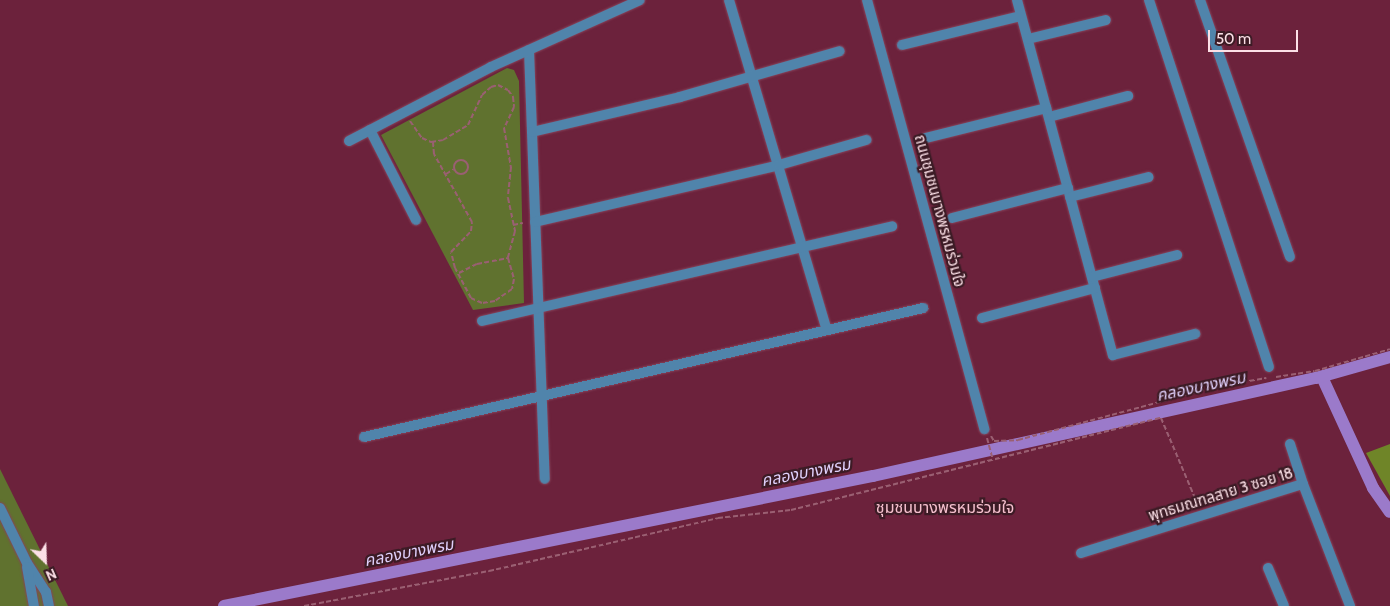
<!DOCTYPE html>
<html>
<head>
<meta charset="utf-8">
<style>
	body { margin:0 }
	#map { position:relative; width:1390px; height:606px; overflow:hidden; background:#6c223c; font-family:Cabin,"Noto Sans Thai",sans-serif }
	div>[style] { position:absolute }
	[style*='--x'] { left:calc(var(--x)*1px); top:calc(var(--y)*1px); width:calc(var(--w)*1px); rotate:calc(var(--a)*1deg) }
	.green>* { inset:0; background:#60722f }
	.forest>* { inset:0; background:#6f8528 }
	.canal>* { height:12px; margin:-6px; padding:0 6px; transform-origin:6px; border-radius:6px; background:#9b7aca }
	.path>* { height:2px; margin-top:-1px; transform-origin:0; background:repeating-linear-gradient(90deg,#9a5f72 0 5px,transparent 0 7.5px) }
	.path>.ring { margin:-1px; padding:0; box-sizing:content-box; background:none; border:2px solid #9a5f72; border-radius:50% }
	.roads { filter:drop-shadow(0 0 1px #86445b) drop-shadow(0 0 1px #86445b) }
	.minor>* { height:10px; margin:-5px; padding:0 5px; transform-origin:5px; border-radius:5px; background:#5084ab }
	span { translate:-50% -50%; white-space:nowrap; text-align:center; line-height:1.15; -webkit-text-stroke:4.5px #3c1b25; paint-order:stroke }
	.street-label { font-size:15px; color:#fce0e7 }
	.water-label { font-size:16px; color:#e0d0fb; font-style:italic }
	.neighbourhood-label { font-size:16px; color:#f6c0ce }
	.north { position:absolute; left:20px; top:536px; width:50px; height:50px; -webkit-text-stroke:4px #3c1b25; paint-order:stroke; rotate:156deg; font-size:14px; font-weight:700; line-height:20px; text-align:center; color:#fce0e7 }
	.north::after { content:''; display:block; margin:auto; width:18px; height:22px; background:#fce0e7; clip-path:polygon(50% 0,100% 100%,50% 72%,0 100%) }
	.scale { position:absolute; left:1208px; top:30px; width:90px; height:22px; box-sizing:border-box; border:2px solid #fce0e7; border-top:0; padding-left:6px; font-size:15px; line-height:18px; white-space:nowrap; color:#fce0e7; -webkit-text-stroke:4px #3c1b25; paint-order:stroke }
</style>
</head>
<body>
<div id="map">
	<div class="green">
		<div style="clip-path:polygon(507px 68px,514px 70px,519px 81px,524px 303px,473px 310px,381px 135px)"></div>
		<div style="clip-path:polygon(0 469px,68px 606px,0 606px)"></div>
	</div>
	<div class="forest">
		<div style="clip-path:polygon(1390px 444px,1390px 496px,1366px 453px)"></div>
	</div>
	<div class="canal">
		<div style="--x:1322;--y:377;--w:122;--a:65.3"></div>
		<div style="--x:1373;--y:488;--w:29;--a:55"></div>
		<div style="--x:224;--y:606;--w:662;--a:-11.33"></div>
		<div style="--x:873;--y:476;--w:454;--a:-12.5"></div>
		<div style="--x:1316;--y:378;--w:77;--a:-15.8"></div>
	</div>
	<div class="path">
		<div style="--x:410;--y:121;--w:21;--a:55"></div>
		<div style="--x:422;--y:138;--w:10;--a:24"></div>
		<div style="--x:431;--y:142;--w:12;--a:-9"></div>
		<div style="--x:443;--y:140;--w:29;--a:-31"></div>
		<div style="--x:468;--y:125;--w:33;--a:-65"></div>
		<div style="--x:482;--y:95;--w:12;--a:-42"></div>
		<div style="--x:491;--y:87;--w:7;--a:-16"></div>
		<div style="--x:498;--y:85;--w:11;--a:27"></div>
		<div style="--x:508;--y:90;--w:9;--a:54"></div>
		<div style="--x:513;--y:97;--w:10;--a:84"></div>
		<div style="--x:514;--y:107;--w:23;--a:115"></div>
		<div style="--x:504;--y:128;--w:40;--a:80"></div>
		<div style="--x:511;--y:167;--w:31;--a:96"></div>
		<div style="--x:508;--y:198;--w:34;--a:78"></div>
		<div style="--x:515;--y:231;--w:28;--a:105"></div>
		<div style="--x:508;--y:258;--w:22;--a:74"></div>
		<div style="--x:514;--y:279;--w:10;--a:101"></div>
		<div style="--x:512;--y:289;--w:21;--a:145"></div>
		<div style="--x:495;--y:301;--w:13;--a:171"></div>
		<div style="--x:482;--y:303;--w:12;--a:-156"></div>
		<div style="--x:471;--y:298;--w:34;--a:-118"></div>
		<div style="--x:455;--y:268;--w:16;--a:-104"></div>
		<div style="--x:451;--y:252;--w:29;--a:-46"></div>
		<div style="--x:471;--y:231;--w:9;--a:-84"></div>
		<div style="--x:472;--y:222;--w:78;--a:-119.2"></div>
		<div style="--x:434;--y:154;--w:12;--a:-95"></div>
		<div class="ring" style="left:454px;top:160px;width:12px;height:12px"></div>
		<div style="--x:446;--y:174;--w:9;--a:-32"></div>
		<div style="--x:513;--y:225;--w:10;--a:-11"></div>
		<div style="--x:459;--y:273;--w:20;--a:-27"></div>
		<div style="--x:477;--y:264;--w:32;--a:-11"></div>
		<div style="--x:1276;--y:377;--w:39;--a:-9"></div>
		<div style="--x:1315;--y:371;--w:78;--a:-16.3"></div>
		<div style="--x:991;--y:436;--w:6;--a:59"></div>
		<div style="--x:994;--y:441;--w:24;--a:-2"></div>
		<div style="--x:1018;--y:440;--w:209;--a:-15"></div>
		<div style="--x:1220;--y:386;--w:47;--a:-9.9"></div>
		<div style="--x:987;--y:438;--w:23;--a:75"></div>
		<div style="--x:304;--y:606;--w:188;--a:-10.7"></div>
		<div style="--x:489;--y:571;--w:235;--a:-13"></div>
		<div style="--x:718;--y:518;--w:73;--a:-6.3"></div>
		<div style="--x:791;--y:510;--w:381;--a:-14"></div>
		<div style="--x:1161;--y:418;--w:95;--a:67"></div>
	</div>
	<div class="roads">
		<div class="minor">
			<div style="--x:729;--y:0;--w:344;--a:73.5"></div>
			<div style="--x:867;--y:0;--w:445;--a:74.7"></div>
			<div style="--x:1017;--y:0;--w:368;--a:74.9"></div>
			<div style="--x:1113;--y:355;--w:85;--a:-14.4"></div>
			<div style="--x:1149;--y:0;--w:386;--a:71.9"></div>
			<div style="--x:1200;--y:0;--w:272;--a:70.7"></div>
			<div style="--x:1028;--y:39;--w:80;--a:-13.7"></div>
			<div style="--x:902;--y:45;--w:122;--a:-13.7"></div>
			<div style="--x:529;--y:50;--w:429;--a:87.9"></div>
			<div style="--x:1049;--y:117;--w:82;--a:-14.9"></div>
			<div style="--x:370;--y:130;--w:101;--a:62.9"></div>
			<div style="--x:532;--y:132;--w:152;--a:-13.3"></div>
			<div style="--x:680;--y:97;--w:166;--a:-16"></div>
			<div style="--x:926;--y:138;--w:124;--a:-14"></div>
			<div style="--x:349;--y:141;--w:160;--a:-27.5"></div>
			<div style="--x:491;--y:67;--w:163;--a:-24.2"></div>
			<div style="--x:1070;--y:197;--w:81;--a:-14.2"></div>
			<div style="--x:952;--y:218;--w:120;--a:-14.5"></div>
			<div style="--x:535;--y:222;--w:251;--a:-13.1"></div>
			<div style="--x:779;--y:165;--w:91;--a:-16"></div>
			<div style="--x:1092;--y:277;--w:88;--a:-14.5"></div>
			<div style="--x:982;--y:318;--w:117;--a:-14.9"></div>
			<div style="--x:482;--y:321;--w:421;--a:-13"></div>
			<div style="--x:364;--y:437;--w:574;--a:-12.99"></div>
			<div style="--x:1290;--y:444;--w:42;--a:72"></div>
			<div style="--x:0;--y:508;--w:61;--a:63.9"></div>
			<div style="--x:27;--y:563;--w:35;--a:57"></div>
			<div style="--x:46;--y:592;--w:14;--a:78"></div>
			<div style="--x:1081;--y:553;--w:232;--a:-17.3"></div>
			<div style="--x:1303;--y:484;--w:131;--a:68.9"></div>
			<div style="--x:27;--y:567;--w:40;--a:80"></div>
			<div style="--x:1268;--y:568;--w:41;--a:67.2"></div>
		</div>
	</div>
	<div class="street-label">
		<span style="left:939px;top:211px;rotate:75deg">ถนนชุมชนบางพรหมร่วมใจ</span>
		<span style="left:1221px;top:495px;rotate:-17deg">พุทธมณฑลสาย 3 ซอย 18</span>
	</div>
	<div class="water-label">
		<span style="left:1201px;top:387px;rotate:-12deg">คลองบางพรม</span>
		<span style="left:806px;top:473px;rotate:-11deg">คลองบางพรม</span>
		<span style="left:409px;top:553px;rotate:-11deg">คลองบางพรม</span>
	</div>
	<div class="neighbourhood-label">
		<span style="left:945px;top:508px">ชุมชนบางพรหมร่วมใจ</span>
	</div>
	<div class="north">N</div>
	<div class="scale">50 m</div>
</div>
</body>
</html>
